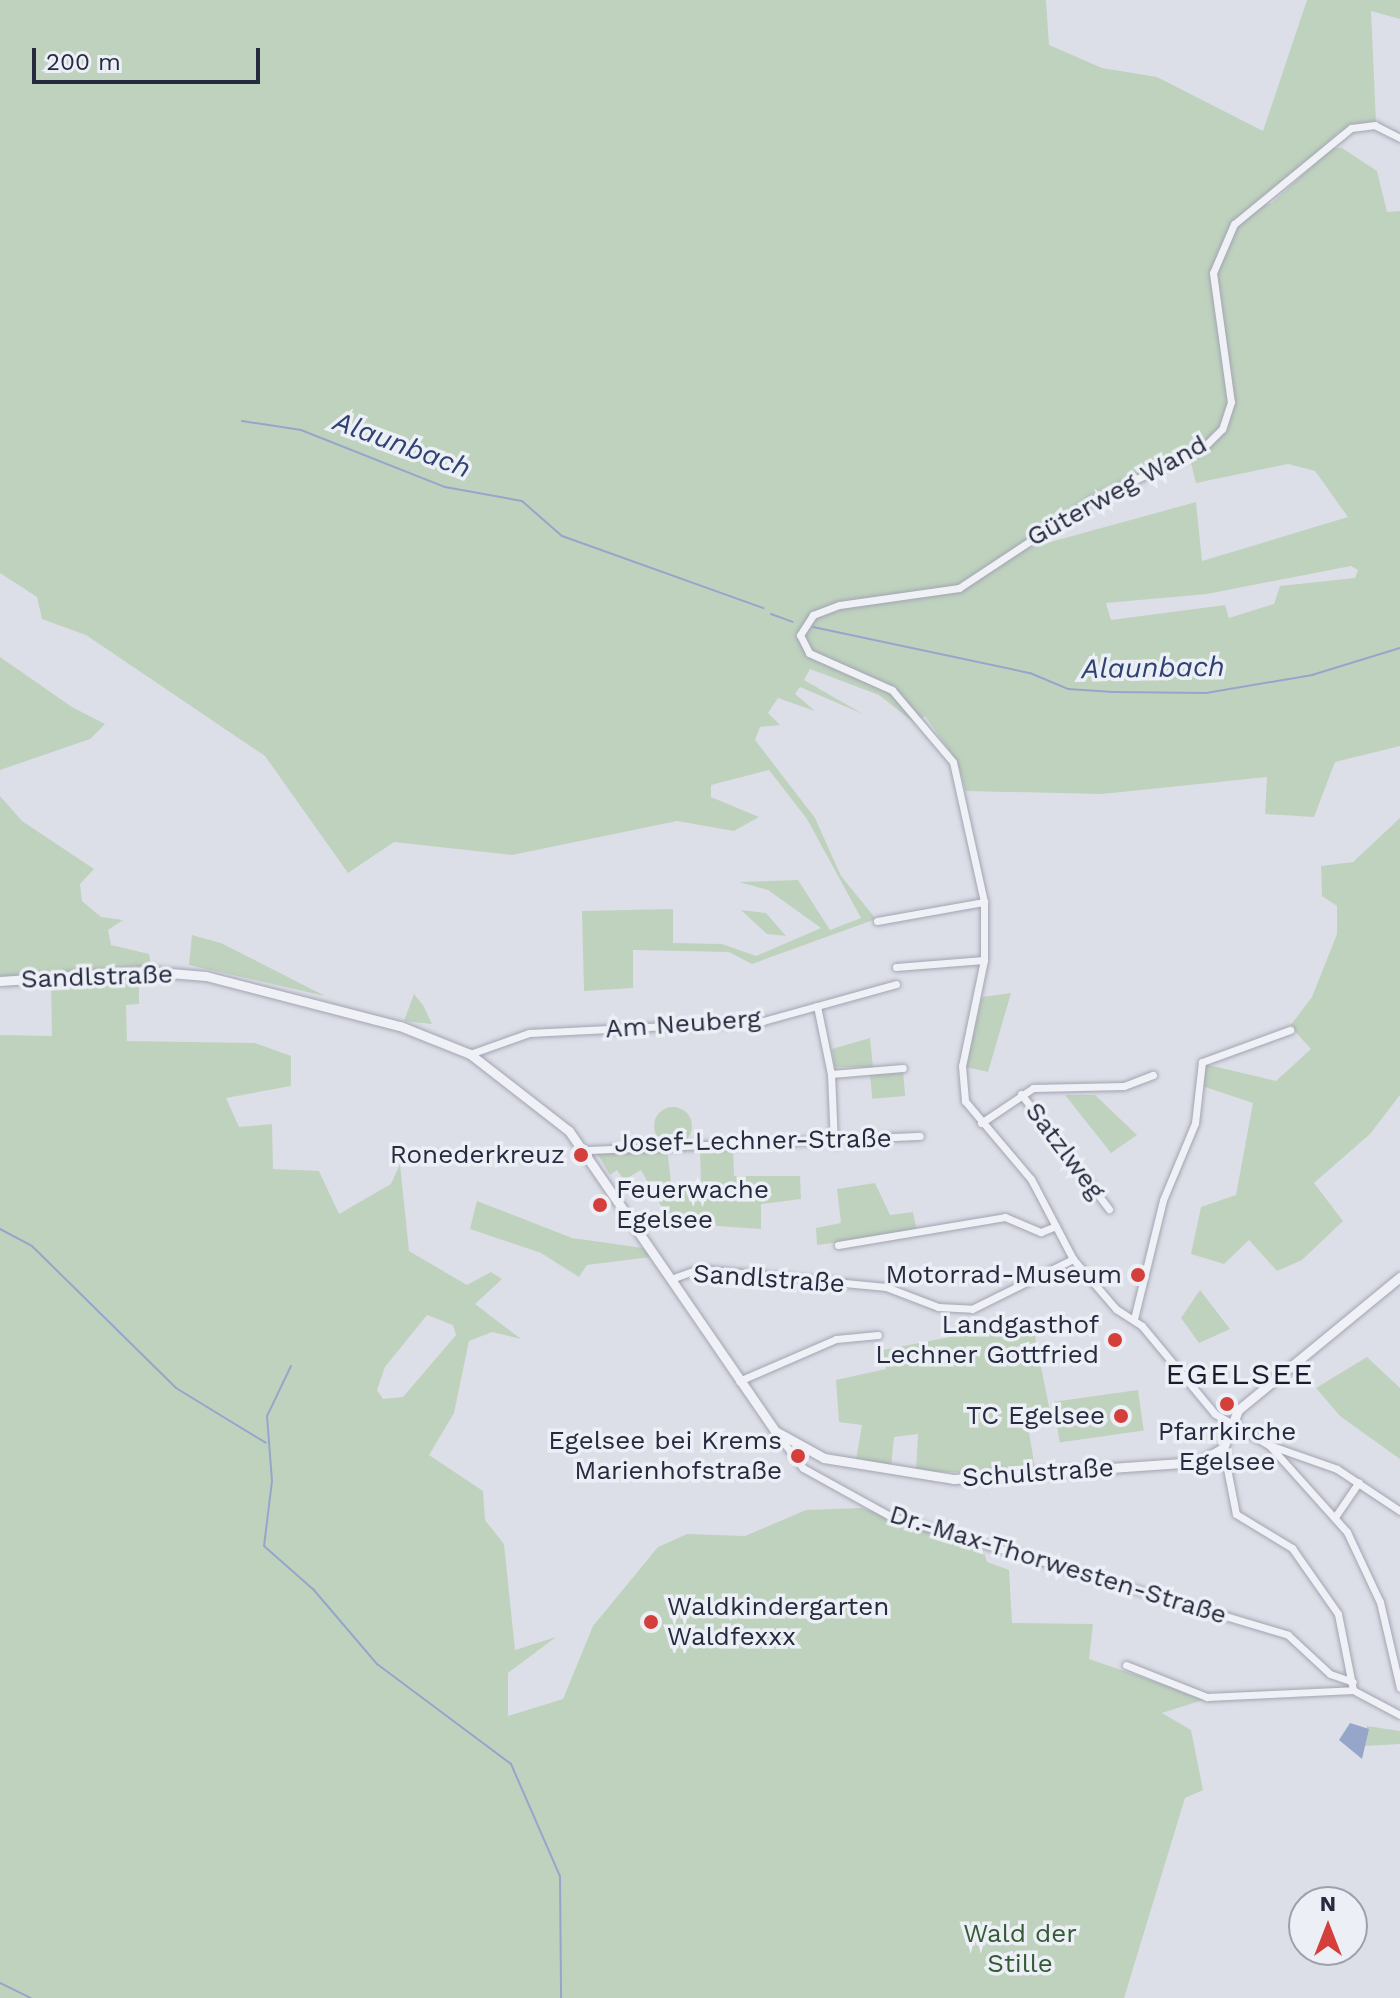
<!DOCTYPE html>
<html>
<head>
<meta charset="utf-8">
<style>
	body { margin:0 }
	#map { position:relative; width:1400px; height:1998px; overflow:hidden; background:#dddfe8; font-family:"Work Sans",sans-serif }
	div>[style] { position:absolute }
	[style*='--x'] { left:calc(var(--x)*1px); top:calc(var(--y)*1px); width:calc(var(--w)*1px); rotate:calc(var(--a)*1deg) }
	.green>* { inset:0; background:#bfd2be; transform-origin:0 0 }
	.round { border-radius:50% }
	.water>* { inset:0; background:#96a6ca }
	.stream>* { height:2px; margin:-1px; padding:0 1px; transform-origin:1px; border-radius:1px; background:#96a6ca }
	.roads { filter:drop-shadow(0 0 2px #a2a5b2) drop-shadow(0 0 2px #a2a5b2) }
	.minor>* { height:7px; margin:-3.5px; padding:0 3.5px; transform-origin:3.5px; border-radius:3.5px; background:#f0f1f6 }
	.tertiary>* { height:9px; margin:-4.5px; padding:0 4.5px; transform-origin:4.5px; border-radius:4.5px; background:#f0f1f6 }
	.dots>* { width:22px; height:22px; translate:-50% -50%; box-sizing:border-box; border:4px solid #eceff5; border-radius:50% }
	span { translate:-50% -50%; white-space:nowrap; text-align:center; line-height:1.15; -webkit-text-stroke:7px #eceff5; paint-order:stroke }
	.street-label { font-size:26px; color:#262b3f }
	.poi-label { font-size:26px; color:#262b3f }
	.right { translate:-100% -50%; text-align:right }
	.left { translate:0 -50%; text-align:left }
	.park-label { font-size:26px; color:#335b33 }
	.water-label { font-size:28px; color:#2e4274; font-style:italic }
	.quarter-label { font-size:30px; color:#181c2f; letter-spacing:2px }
	.north { position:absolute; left:1288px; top:1886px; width:80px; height:80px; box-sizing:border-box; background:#eceff5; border:2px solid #9da1ac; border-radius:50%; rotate:0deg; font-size:22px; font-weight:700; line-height:32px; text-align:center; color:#262b3f }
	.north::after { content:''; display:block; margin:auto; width:28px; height:36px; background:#d43e3b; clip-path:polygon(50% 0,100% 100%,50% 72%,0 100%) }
	.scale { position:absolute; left:32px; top:48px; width:228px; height:36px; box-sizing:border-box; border:4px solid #262b3f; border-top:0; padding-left:10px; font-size:24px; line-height:28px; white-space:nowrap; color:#262b3f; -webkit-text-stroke:6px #eceff5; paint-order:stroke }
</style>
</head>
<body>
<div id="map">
	<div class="green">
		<div style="clip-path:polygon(evenodd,0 0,1046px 0,1049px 45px,1102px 68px,1157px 77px,1263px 131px,1307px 0,1400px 0,1400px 19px,1371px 11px,1376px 122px,1338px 133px,1255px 208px,1272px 203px,1332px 148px,1342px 148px,1377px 171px,1387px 212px,1400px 211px,1400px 746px,1335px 762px,1314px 817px,1265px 814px,1267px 777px,1102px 794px,966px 791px,957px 761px,925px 716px,920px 720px,935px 739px,879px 695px,810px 669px,804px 680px,863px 714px,800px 687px,795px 694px,815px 711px,778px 698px,768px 713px,780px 725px,760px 727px,755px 740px,815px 818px,841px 876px,876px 919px,752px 964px,729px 952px,633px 950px,633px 988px,584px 991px,582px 911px,673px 909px,673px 943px,722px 944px,756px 956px,821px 928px,768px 890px,739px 882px,798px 880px,830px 930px,861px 918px,807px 819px,769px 770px,711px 785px,711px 797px,759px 817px,734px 831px,677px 821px,512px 855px,394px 842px,348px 873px,265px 756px,86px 635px,42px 619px,37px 597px,0 573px,0 0,1190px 459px,1196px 483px,1288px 464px,1315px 471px,1348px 517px,1202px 561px,1196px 502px,1014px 552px,1093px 502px,1190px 459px,0 0,1351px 566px,1358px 570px,1355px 578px,1280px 586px,1274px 604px,1229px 618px,1225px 605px,1111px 620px,1106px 603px,1207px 594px,1351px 566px)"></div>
		<div style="clip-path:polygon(0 657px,72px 707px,105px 724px,90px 739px,0 770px)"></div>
		<div style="clip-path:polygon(0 796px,22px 821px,94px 869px,80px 884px,82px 901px,101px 917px,123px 920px,108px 930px,111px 945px,149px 954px,151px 965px,0 977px)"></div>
		<div style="clip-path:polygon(1400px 818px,1400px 1095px,1370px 1134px,1314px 1183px,1343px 1221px,1302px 1260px,1277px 1271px,1249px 1240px,1224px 1264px,1191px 1254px,1201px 1207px,1236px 1195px,1253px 1103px,1202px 1086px,1204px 1064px,1276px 1081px,1311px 1049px,1290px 1026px,1312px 997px,1337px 934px,1337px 906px,1322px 896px,1321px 866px,1353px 862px)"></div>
		<div style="clip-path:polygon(741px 910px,766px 913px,786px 936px,767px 934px)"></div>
		<div style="clip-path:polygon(192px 935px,221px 943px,325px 996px,189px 965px)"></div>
		<div style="clip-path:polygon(evenodd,139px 975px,139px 1004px,126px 1005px,127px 1041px,255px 1043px,291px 1056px,291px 1086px,226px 1098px,239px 1127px,272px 1124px,273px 1169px,319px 1171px,339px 1214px,391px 1184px,400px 1164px,409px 1251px,467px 1285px,491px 1272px,502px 1279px,475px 1304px,521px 1339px,492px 1332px,469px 1341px,454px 1413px,429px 1455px,483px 1491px,485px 1520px,504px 1544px,515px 1650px,556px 1637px,508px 1673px,508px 1716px,563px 1699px,593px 1626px,658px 1547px,687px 1534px,745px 1536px,806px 1510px,862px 1508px,982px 1546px,987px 1562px,1009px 1570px,1012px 1623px,1093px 1624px,1089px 1659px,1206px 1699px,1162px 1713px,1191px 1730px,1203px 1790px,1185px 1798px,1124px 1998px,0 1998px,0 1035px,52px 1036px,51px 981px,139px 975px,427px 1315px,453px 1325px,456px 1335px,403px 1397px,383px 1399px,377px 1390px,385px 1367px,427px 1315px)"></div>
		<div style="clip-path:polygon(1011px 993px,988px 1072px,966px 1067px,982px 997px)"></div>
		<div style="clip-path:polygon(414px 994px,423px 1005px,432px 1024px,404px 1021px)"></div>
		<div style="clip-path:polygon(870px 1038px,873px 1067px,835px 1067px,832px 1049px)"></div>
		<div style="left:903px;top:1071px;width:25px;height:33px;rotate:85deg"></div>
		<div style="clip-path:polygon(1065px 1095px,1095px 1095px,1137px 1135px,1111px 1153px)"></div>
		<div class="round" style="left:654px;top:1107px;width:38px;height:38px"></div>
		<div style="clip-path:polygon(667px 1147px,671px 1183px,701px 1183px,700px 1148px,733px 1148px,734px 1176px,800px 1176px,801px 1199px,761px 1204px,761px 1229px,717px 1226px,665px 1213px,641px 1170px,624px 1180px,617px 1170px,610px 1175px,597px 1153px)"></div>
		<div style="clip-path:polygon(875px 1183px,890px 1215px,913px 1212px,917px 1232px,817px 1245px,816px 1228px,841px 1223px,837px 1189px)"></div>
		<div style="clip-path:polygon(477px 1201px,572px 1238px,643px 1248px,651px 1257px,587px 1265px,579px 1277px,541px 1253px,470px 1229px)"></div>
		<div style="clip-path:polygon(1200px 1290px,1230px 1329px,1199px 1343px,1181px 1318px)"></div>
		<div style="clip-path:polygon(1032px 1321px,1052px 1422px,1028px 1426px,1036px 1475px,916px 1471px,918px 1434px,894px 1437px,891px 1467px,856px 1460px,862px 1425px,839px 1422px,836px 1380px,886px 1369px,883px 1350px)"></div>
		<div style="clip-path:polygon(1367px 1357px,1400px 1388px,1400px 1459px,1340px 1416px,1316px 1388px)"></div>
		<div style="left:1138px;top:1390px;width:41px;height:85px;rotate:82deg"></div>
		<div style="clip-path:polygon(1367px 1726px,1400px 1731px,1400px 1744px,1365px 1746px)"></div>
	</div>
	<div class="water">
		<div style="clip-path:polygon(1350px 1723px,1369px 1729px,1362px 1759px,1339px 1740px)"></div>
	</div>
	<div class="stream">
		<div style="--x:242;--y:421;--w:60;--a:8.7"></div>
		<div style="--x:301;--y:430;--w:155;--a:21.6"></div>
		<div style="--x:445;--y:487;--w:78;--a:10.3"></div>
		<div style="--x:522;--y:501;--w:53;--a:41.2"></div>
		<div style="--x:562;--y:536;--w:214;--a:19.7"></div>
		<div style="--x:771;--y:614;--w:23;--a:20"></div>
		<div style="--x:813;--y:627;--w:222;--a:12"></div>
		<div style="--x:1030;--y:673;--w:41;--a:22.8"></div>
		<div style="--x:1068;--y:689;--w:45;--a:3.8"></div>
		<div style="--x:1113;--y:692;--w:93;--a:0.6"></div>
		<div style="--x:1206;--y:693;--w:108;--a:-9.6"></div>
		<div style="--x:1312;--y:675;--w:92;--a:-17.1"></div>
		<div style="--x:0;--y:1229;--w:36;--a:28"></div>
		<div style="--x:32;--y:1246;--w:202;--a:44.6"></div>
		<div style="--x:176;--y:1388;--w:105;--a:31.4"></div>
		<div style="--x:291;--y:1366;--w:55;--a:115.6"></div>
		<div style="--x:267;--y:1416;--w:65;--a:85.6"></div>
		<div style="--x:272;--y:1481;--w:65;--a:97"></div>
		<div style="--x:264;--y:1546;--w:65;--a:41.3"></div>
		<div style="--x:313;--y:1589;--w:99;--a:49.5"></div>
		<div style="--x:377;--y:1664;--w:167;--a:36.7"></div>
		<div style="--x:511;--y:1764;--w:122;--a:66.4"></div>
		<div style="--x:560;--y:1876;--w:122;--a:89.5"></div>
		<div style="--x:0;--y:1983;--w:34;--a:26"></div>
	</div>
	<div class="roads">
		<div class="minor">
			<div style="--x:1400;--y:138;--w:28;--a:-153"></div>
			<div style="--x:1375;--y:125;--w:24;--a:173"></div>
			<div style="--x:1351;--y:128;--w:151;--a:140.6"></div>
			<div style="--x:1234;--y:224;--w:53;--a:113.2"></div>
			<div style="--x:1213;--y:273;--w:130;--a:82.1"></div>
			<div style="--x:1231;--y:402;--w:28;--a:108"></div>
			<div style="--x:1222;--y:429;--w:27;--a:135"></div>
			<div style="--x:1203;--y:448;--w:123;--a:154.9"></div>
			<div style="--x:1092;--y:500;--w:159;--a:146.5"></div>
			<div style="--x:959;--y:588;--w:121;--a:171.9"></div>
			<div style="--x:839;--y:605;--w:28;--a:159"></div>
			<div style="--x:813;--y:615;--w:24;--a:123"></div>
			<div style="--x:800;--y:635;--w:20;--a:63"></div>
			<div style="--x:809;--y:653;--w:91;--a:24"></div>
			<div style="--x:892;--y:690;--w:94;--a:49.7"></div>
			<div style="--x:953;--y:762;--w:143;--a:77.5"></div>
			<div style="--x:984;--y:902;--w:58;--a:90"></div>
			<div style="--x:984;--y:960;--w:108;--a:101.7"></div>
			<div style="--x:962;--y:1066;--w:35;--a:85"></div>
			<div style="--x:965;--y:1101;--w:102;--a:49.8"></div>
			<div style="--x:1031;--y:1179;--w:90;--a:62.3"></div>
			<div style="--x:1073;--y:1259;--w:66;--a:49.3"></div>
			<div style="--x:1116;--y:1309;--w:31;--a:33"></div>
			<div style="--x:1142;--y:1326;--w:114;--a:50.3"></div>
			<div style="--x:1215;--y:1414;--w:62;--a:29.9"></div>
			<div style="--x:1269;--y:1445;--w:117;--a:48.1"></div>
			<div style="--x:1347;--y:1532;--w:77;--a:64.8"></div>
			<div style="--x:1380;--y:1602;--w:88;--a:76.9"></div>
			<div style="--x:877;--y:921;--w:109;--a:-10.1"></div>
			<div style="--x:896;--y:967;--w:88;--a:-4.5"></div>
			<div style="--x:817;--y:1006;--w:69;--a:78.4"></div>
			<div style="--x:831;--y:1074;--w:70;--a:87.5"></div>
			<div style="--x:470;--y:1054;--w:63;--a:-19.6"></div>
			<div style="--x:529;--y:1033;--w:234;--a:-2.9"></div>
			<div style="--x:763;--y:1021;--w:138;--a:-15.5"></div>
			<div style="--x:831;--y:1074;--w:72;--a:-4.8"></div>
			<div style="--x:1021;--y:1094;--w:145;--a:52.6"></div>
			<div style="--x:981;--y:1123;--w:63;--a:-33.9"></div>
			<div style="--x:1033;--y:1088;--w:91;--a:-1.3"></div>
			<div style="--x:1124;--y:1086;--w:31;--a:-21"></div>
			<div style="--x:586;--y:1150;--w:334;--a:-2.4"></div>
			<div style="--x:838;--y:1245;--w:169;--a:-9.5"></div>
			<div style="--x:1005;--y:1217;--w:39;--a:23"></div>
			<div style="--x:1041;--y:1232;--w:16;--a:-22"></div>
			<div style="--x:671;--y:1279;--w:30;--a:-20"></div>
			<div style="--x:699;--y:1269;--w:188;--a:5.5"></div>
			<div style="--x:886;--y:1287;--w:56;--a:21"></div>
			<div style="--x:938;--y:1307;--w:34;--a:3"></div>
			<div style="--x:972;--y:1309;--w:113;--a:-26.3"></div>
			<div style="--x:1134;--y:1319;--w:122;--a:-76.3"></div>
			<div style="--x:1163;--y:1200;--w:83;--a:-67.4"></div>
			<div style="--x:1195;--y:1123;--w:61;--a:-83.5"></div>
			<div style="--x:1202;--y:1062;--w:94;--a:-20"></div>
			<div style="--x:739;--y:1381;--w:106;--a:-23.4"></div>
			<div style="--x:836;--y:1339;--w:42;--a:-5.4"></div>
			<div style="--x:775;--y:1431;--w:46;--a:52.9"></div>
			<div style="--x:803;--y:1468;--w:99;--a:28.9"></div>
			<div style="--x:890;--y:1516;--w:415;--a:16.6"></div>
			<div style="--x:1288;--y:1635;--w:57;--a:42.9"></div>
			<div style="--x:1330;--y:1674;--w:24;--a:19"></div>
			<div style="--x:1269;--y:1445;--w:72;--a:19.4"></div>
			<div style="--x:1337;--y:1469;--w:76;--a:33.7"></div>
			<div style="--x:1223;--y:1448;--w:67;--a:78.9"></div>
			<div style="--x:1236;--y:1514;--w:66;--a:31.3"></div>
			<div style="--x:1292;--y:1548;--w:80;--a:55.1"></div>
			<div style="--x:1338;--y:1614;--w:77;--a:78.8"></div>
			<div style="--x:1335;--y:1517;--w:42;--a:-55.6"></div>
			<div style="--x:1126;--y:1665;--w:87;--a:21.6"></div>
			<div style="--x:1207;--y:1697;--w:146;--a:-2.7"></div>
			<div style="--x:1353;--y:1690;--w:53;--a:28"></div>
		</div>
		<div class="tertiary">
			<div style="--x:0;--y:981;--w:146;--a:-3.9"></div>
			<div style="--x:146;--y:971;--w:60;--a:4.8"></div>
			<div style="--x:206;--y:976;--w:200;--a:14.5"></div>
			<div style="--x:400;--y:1026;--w:75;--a:21.8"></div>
			<div style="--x:470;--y:1054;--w:125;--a:37.9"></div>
			<div style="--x:569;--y:1131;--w:364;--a:55.5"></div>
			<div style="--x:775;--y:1431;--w:56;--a:28.9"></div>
			<div style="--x:824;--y:1458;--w:132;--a:9.2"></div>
			<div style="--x:954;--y:1479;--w:246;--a:-4"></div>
			<div style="--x:1199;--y:1462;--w:28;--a:-30"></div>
			<div style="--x:1223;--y:1448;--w:41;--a:-68.5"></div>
			<div style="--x:1238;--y:1410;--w:210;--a:-39.4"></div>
		</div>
	</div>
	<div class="dots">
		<div style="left:581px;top:1155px;background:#d43e3b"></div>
		<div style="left:600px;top:1205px;background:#d43e3b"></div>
		<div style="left:1138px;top:1275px;background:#d43e3b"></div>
		<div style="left:1115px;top:1340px;background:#d43e3b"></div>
		<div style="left:1227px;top:1404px;background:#d43e3b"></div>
		<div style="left:1121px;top:1416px;background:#d43e3b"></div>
		<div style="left:798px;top:1456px;background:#d43e3b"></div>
		<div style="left:651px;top:1622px;background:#d43e3b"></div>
	</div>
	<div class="street-label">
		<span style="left:1117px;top:491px;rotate:-29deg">Güterweg Wand</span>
		<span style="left:97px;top:977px;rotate:-2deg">Sandlstraße</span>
		<span style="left:683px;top:1024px;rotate:-4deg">Am Neuberg</span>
		<span style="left:753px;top:1141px;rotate:-1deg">Josef-Lechner-Straße</span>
		<span style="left:1065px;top:1151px;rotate:53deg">Satzlweg</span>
		<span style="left:769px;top:1279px;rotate:4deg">Sandlstraße</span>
		<span style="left:1038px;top:1473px;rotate:-4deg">Schulstraße</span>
		<span style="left:1058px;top:1565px;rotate:17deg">Dr.-Max-Thorwesten-Straße</span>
	</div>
	<div class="poi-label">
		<span class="right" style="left:565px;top:1155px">Ronederkreuz</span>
		<span class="left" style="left:616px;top:1205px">Feuerwache<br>Egelsee</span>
		<span class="right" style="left:1122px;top:1275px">Motorrad-Museum</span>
		<span class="right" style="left:1099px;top:1340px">Landgasthof<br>Lechner Gottfried</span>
		<span class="right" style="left:1105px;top:1416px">TC Egelsee</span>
		<span style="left:1227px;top:1447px">Pfarrkirche<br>Egelsee</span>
		<span class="right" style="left:782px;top:1456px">Egelsee bei Krems<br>Marienhofstraße</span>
		<span class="left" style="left:667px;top:1622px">Waldkindergarten<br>Waldfexxx</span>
	</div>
	<div class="park-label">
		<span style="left:1020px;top:1949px">Wald der<br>Stille</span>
	</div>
	<div class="water-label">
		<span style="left:402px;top:445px;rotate:20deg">Alaunbach</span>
		<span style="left:1153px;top:668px;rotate:-1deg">Alaunbach</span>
	</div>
	<div class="quarter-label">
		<span style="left:1240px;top:1374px">EGELSEE</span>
	</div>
	<div class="north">N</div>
	<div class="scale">200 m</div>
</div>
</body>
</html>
